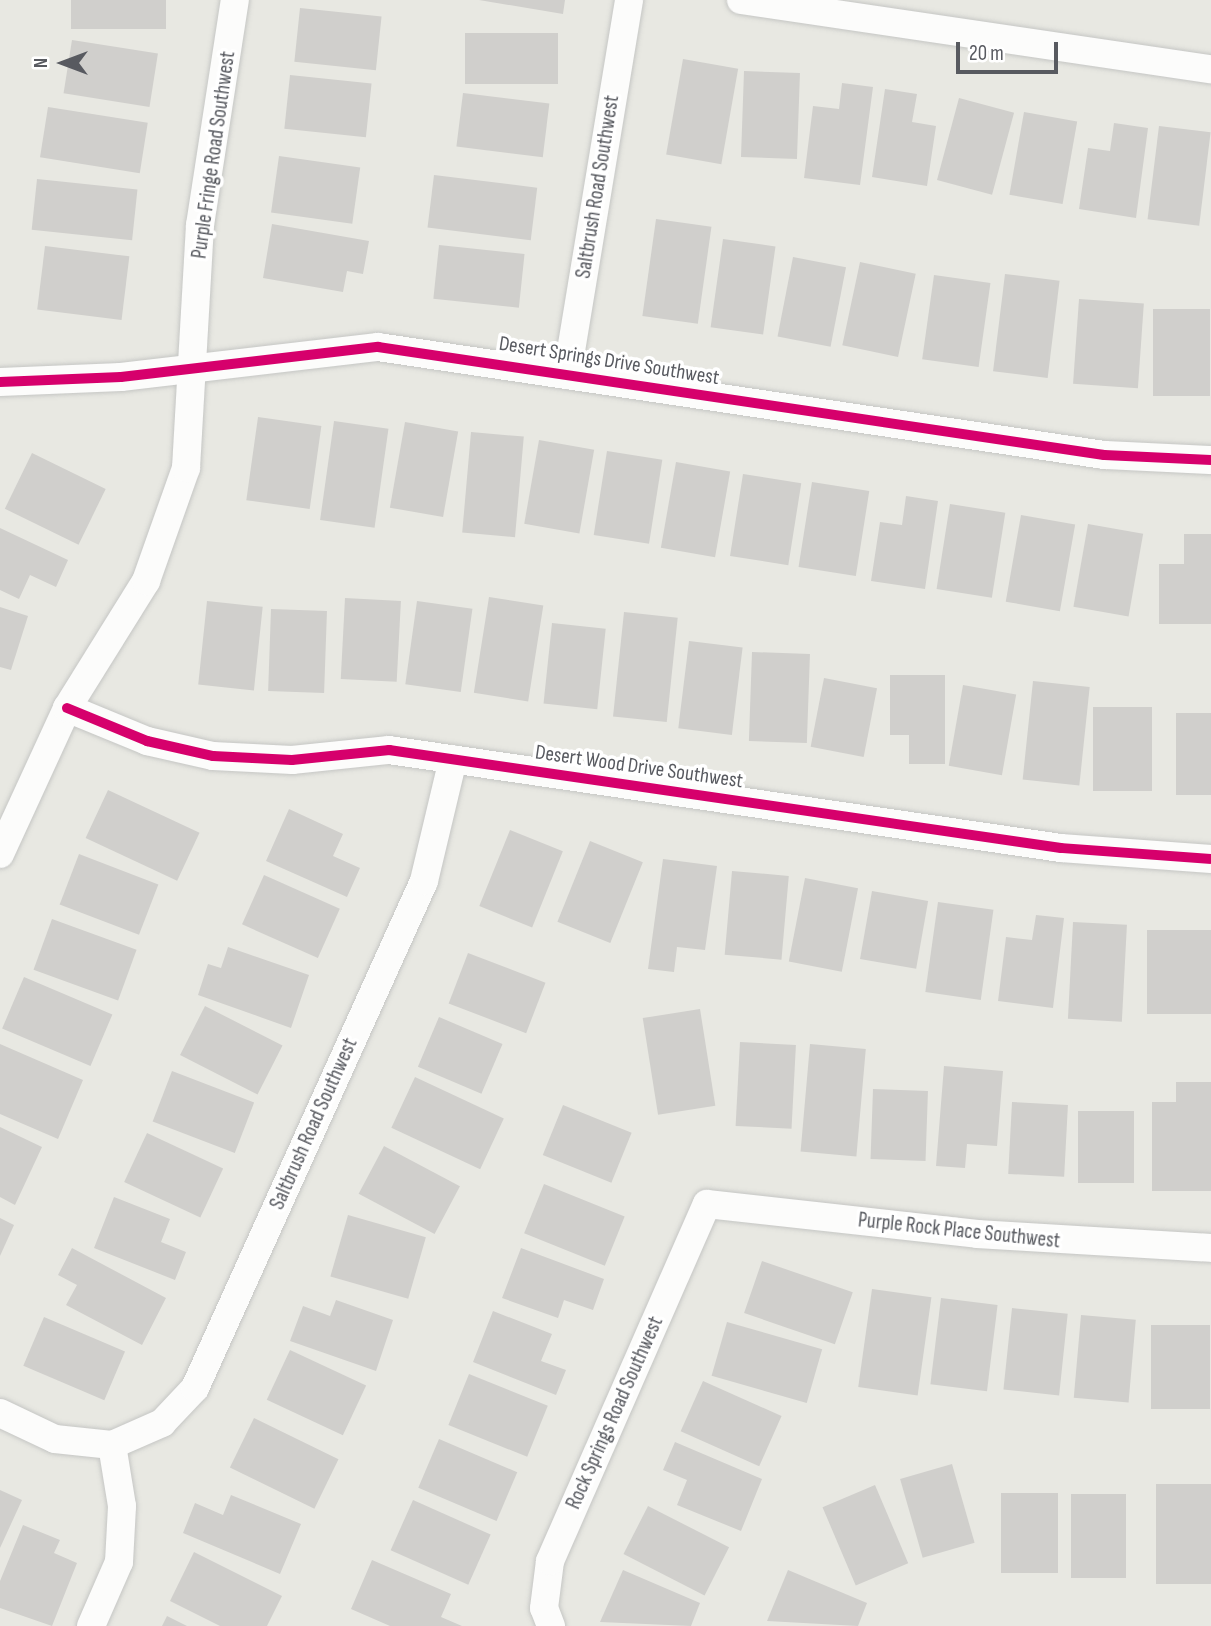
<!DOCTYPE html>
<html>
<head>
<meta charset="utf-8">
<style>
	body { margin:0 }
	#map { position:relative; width:1211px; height:1626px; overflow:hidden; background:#e8e8e2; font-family:"Sofia Sans Condensed",sans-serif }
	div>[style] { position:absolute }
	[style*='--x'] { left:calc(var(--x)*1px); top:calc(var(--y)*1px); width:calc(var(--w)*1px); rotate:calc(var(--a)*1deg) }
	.building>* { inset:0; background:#d0cfcc; transform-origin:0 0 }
	.roads { filter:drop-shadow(0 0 2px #c5c6c4) drop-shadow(0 0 2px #c5c6c4) }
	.street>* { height:28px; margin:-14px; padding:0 14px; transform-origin:14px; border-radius:14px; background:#fcfcfb }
	.cycleway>* { height:10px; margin:-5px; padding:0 5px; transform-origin:5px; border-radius:5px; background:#d6006c }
	span { translate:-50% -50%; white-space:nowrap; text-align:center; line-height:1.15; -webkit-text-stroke:7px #fff; paint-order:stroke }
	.street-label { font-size:21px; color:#585a60 }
	.north { position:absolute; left:28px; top:28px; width:70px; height:70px; -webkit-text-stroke:5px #fff; paint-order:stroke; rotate:270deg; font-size:19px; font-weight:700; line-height:28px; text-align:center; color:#585a60 }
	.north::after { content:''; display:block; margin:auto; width:24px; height:32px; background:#585a60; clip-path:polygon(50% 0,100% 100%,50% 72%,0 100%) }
	.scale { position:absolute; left:956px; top:42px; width:102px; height:32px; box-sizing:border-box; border:4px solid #585a60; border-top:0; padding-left:9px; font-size:21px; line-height:24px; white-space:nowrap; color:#585a60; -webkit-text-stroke:5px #fff; paint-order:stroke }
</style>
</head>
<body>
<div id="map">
	<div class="building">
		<div style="left:71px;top:0;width:95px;height:29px"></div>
		<div style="clip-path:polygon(479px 0,565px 0,563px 14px)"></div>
		<div style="left:300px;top:8px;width:82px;height:54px;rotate:6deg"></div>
		<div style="left:465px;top:33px;width:93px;height:51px"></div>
		<div style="left:72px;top:40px;width:87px;height:54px;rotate:9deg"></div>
		<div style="left:683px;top:59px;width:56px;height:97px;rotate:10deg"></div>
		<div style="left:744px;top:71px;width:56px;height:86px;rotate:2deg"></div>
		<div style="left:290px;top:75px;width:82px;height:54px;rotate:6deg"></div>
		<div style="clip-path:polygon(842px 83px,873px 87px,860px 185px,804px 178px,813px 106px,839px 109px)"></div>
		<div style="clip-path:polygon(885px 89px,917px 94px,912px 122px,936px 126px,927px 186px,872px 177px)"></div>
		<div style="left:463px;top:93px;width:87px;height:54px;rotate:7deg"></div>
		<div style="left:959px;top:98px;width:57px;height:85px;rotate:15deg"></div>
		<div style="left:48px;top:107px;width:101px;height:51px;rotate:9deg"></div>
		<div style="left:1024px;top:112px;width:54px;height:84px;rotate:10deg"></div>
		<div style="clip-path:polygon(1114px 123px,1148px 128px,1136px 218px,1079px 209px,1088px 148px,1110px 151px)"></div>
		<div style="left:1159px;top:126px;width:52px;height:94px;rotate:7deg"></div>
		<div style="left:279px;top:156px;width:82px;height:57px;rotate:8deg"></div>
		<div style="left:434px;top:175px;width:104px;height:53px;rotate:7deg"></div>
		<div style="left:37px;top:179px;width:101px;height:51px;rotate:6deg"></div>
		<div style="left:656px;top:219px;width:56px;height:98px;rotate:8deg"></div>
		<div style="clip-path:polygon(272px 224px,369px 241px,363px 274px,347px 271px,343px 292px,263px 278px)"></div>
		<div style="left:723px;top:239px;width:53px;height:89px;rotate:8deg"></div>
		<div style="left:439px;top:245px;width:86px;height:54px;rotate:6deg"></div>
		<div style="left:45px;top:246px;width:85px;height:64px;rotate:7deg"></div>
		<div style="left:793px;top:257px;width:54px;height:81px;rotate:11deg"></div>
		<div style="left:860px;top:262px;width:57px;height:85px;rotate:12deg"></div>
		<div style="left:1005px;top:274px;width:55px;height:98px;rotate:7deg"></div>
		<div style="left:934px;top:275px;width:57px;height:85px;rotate:8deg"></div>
		<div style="left:1079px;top:299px;width:65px;height:85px;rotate:4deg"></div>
		<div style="left:1153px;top:309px;width:57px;height:87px"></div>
		<div style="left:258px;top:417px;width:64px;height:84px;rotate:8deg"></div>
		<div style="left:334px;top:421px;width:55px;height:100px;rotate:8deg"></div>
		<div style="left:405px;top:422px;width:54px;height:87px;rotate:10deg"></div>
		<div style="left:471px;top:432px;width:53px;height:101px;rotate:5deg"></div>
		<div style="left:539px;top:440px;width:56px;height:85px;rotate:10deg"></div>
		<div style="left:607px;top:451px;width:56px;height:85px;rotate:9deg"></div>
		<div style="left:32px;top:453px;width:82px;height:62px;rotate:26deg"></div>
		<div style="left:676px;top:462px;width:55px;height:87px;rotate:10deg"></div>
		<div style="left:743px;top:474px;width:59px;height:83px;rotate:9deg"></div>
		<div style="left:812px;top:482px;width:58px;height:86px;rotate:9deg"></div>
		<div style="clip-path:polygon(906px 496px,938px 501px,925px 589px,871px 581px,880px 522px,902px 525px)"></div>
		<div style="left:950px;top:504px;width:56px;height:86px;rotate:9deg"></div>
		<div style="left:1021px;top:515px;width:55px;height:88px;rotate:10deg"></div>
		<div style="left:1088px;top:524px;width:56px;height:84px;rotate:10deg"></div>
		<div style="clip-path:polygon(0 528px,68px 560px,56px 587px,30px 575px,19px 599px,0 590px)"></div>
		<div style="clip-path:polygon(1184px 534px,1211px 534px,1211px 624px,1159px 624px,1159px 564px,1184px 564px)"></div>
		<div style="left:489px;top:597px;width:55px;height:97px;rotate:9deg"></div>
		<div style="left:345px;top:598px;width:56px;height:81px;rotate:3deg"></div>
		<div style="left:207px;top:601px;width:56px;height:84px;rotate:6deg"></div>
		<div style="left:417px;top:601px;width:56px;height:84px;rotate:8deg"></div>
		<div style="clip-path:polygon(0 607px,28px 616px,11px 670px,0 667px)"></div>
		<div style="left:271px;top:609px;width:56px;height:82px;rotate:2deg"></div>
		<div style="left:624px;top:612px;width:54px;height:105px;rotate:6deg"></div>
		<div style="left:552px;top:623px;width:54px;height:81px;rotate:6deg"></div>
		<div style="left:689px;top:641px;width:54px;height:88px;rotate:7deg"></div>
		<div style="left:752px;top:652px;width:58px;height:89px;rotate:2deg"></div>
		<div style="clip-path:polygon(890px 675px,945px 675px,945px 764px,909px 764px,909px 735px,890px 735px)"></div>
		<div style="left:824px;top:678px;width:54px;height:70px;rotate:11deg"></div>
		<div style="left:1033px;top:681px;width:57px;height:99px;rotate:6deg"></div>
		<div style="left:963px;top:685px;width:54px;height:82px;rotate:10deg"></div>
		<div style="left:1093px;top:707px;width:59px;height:84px"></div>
		<div style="left:1176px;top:713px;width:35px;height:82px"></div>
		<div style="left:108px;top:790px;width:101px;height:53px;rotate:25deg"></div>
		<div style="clip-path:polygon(289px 809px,343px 834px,333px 856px,360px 868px,347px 897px,266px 861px)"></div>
		<div style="left:510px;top:830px;width:57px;height:82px;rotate:22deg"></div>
		<div style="left:590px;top:841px;width:57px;height:87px;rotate:22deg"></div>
		<div style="left:79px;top:854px;width:85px;height:54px;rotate:21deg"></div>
		<div style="clip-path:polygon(663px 859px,717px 866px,705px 950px,677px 947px,674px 972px,648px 969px)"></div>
		<div style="left:732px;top:871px;width:57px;height:84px;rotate:5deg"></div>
		<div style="left:264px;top:875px;width:83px;height:54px;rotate:24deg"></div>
		<div style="left:805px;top:878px;width:54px;height:85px;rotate:11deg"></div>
		<div style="left:872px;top:891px;width:57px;height:69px;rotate:10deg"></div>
		<div style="left:938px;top:902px;width:56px;height:91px;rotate:8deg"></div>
		<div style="clip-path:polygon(1036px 915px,1064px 918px,1053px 1008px,998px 1001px,1006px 937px,1032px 940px)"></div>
		<div style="left:52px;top:919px;width:90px;height:54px;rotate:20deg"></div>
		<div style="left:1073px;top:922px;width:54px;height:97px;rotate:3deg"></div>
		<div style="left:1147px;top:930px;width:64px;height:84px"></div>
		<div style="clip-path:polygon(228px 947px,309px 975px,291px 1028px,198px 995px,208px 964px,221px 968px)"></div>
		<div style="left:468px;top:953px;width:83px;height:54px;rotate:21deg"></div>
		<div style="left:24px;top:977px;width:96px;height:56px;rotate:23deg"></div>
		<div style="left:205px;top:1006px;width:87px;height:55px;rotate:27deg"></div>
		<div style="left:700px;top:1009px;width:98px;height:58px;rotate:81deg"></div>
		<div style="left:439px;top:1017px;width:69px;height:54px;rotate:23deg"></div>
		<div style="left:740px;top:1042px;width:56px;height:84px;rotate:3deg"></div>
		<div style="clip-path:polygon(0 1044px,83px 1080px,58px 1139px,0 1114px)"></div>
		<div style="left:810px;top:1044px;width:56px;height:108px;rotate:5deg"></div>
		<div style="clip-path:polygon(944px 1066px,1003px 1071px,997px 1146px,967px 1144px,965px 1168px,936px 1166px)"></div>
		<div style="left:172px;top:1071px;width:88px;height:54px;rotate:21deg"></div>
		<div style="left:415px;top:1077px;width:98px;height:56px;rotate:25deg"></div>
		<div style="clip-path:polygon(1176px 1082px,1211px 1082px,1211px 1191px,1152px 1191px,1152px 1102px,1176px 1102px)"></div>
		<div style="left:873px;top:1089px;width:55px;height:70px;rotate:2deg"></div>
		<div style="left:1012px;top:1102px;width:56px;height:72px;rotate:3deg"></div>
		<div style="left:563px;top:1105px;width:74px;height:54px;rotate:22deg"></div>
		<div style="left:1078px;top:1111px;width:56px;height:72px"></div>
		<div style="clip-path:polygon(0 1127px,42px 1147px,15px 1205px,0 1197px)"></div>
		<div style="left:147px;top:1133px;width:84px;height:54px;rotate:25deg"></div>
		<div style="left:384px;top:1146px;width:86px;height:54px;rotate:28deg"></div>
		<div style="left:544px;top:1184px;width:87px;height:53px;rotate:22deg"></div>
		<div style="clip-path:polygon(114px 1197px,170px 1219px,161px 1242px,186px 1252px,175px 1280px,94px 1248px)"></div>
		<div style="left:348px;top:1215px;width:81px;height:64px;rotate:16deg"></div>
		<div style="clip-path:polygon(0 1218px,14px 1225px,0 1256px)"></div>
		<div style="clip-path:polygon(72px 1248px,166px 1298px,142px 1345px,66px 1305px,77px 1285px,58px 1275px)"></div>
		<div style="clip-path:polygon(521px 1248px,604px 1279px,593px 1310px,564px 1300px,558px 1318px,502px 1298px)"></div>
		<div style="left:762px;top:1261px;width:96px;height:55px;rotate:19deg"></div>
		<div style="left:872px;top:1289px;width:60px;height:99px;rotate:8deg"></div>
		<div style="left:941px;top:1298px;width:57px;height:87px;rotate:7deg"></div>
		<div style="clip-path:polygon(336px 1300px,393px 1320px,376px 1371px,290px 1341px,303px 1306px,330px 1316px)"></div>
		<div style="left:1012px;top:1308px;width:56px;height:82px;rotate:6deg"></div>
		<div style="clip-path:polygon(493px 1311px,552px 1334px,541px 1361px,566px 1370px,556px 1395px,473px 1362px)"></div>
		<div style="left:1081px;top:1315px;width:55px;height:83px;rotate:5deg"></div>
		<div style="left:44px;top:1317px;width:88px;height:53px;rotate:23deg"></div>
		<div style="left:727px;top:1322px;width:99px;height:56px;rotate:16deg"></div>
		<div style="left:1151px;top:1325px;width:59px;height:84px"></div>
		<div style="left:290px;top:1350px;width:84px;height:55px;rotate:25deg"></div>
		<div style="left:469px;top:1374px;width:85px;height:55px;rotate:22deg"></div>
		<div style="left:703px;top:1381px;width:86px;height:55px;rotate:24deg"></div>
		<div style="left:254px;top:1418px;width:94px;height:55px;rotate:26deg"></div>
		<div style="left:439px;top:1439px;width:85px;height:53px;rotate:23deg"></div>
		<div style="clip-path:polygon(675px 1442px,762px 1479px,741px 1531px,677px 1505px,687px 1480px,663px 1470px)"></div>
		<div style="left:952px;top:1464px;width:82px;height:54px;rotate:74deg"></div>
		<div style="left:1156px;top:1484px;width:55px;height:100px"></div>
		<div style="left:875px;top:1485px;width:85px;height:57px;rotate:67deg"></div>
		<div style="clip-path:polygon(0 1490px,22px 1500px,0 1548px)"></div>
		<div style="left:1001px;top:1493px;width:57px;height:80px"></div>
		<div style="left:1071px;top:1494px;width:55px;height:84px"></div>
		<div style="clip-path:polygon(231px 1495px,301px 1524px,280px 1574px,183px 1533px,195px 1503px,223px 1515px)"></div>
		<div style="left:413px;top:1500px;width:85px;height:55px;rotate:24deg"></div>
		<div style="left:648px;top:1506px;width:91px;height:54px;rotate:27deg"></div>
		<div style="clip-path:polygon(23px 1525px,60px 1540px,54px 1553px,77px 1563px,52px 1626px,0 1608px,0 1581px)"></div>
		<div style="clip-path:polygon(194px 1552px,282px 1596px,267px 1626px,220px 1626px,170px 1601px)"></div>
		<div style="clip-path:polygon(372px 1560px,451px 1594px,441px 1617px,462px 1626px,390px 1626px,351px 1609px)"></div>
		<div style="clip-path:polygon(623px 1570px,700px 1603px,691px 1626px,600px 1622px)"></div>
		<div style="clip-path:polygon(788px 1570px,867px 1603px,858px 1626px,767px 1621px)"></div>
		<div style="clip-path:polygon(167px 1616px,187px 1626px,162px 1626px)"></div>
	</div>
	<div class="roads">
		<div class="street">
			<div style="--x:741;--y:0;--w:475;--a:8.4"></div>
			<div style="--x:567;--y:375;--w:380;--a:-80.6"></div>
			<div style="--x:0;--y:382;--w:121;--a:-2.4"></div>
			<div style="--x:121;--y:377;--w:259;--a:-6.7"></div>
			<div style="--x:378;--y:347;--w:734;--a:8.46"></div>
			<div style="--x:1104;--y:455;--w:107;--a:2.7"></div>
			<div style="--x:67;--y:708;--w:87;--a:22.4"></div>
			<div style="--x:147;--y:741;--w:68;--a:12.8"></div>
			<div style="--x:213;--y:756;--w:79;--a:2.9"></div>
			<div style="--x:292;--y:760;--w:98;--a:-5.9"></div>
			<div style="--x:389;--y:750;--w:679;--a:8.3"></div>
			<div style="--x:1061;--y:848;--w:150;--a:4.2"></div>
			<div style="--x:0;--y:854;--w:161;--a:-65.3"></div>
			<div style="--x:67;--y:708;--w:150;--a:-58.1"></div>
			<div style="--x:146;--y:581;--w:120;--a:-70.5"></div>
			<div style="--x:186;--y:468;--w:243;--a:-86.7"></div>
			<div style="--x:200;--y:225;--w:228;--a:-81.2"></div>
			<div style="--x:0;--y:1413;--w:61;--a:25.3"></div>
			<div style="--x:55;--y:1439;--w:57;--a:6"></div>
			<div style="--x:112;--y:1445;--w:55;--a:-23.7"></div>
			<div style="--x:162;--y:1423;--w:48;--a:-46.7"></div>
			<div style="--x:195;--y:1388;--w:556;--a:-65.69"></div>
			<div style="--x:424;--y:881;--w:125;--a:-76.6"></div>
			<div style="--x:91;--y:1626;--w:70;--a:-66.4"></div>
			<div style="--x:119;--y:1562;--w:56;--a:-86.9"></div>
			<div style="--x:122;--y:1506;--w:62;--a:-99.3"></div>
			<div style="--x:551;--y:1626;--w:19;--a:-111"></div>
			<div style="--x:544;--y:1608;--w:47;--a:-82.7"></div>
			<div style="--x:550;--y:1561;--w:390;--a:-66.3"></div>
			<div style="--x:707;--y:1204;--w:272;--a:6.3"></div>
			<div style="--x:977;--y:1234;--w:234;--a:3.4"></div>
		</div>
	</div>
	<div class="cycleway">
		<div style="--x:0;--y:382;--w:121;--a:-2.4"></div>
		<div style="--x:121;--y:377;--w:259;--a:-6.7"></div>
		<div style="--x:378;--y:347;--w:734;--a:8.46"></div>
		<div style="--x:1104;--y:455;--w:107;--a:2.7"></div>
		<div style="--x:67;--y:708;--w:87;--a:22.4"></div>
		<div style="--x:147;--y:741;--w:68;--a:12.8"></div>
		<div style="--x:213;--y:756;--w:79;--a:2.9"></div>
		<div style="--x:292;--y:760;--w:98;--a:-5.9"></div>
		<div style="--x:389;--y:750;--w:679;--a:8.3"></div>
		<div style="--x:1061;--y:848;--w:150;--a:4.2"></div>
	</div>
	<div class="street-label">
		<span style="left:214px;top:155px;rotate:-82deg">Purple Fringe Road Southwest</span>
		<span style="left:598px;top:187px;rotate:-81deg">Saltbrush Road Southwest</span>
		<span style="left:609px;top:361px;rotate:9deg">Desert Springs Drive Southwest</span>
		<span style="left:639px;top:767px;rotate:8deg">Desert Wood Drive Southwest</span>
		<span style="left:314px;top:1124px;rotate:-66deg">Saltbrush Road Southwest</span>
		<span style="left:959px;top:1231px;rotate:6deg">Purple Rock Place Southwest</span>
		<span style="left:615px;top:1413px;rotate:-66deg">Rock Springs Road Southwest</span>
	</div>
	<div class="north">N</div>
	<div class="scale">20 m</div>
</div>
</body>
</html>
